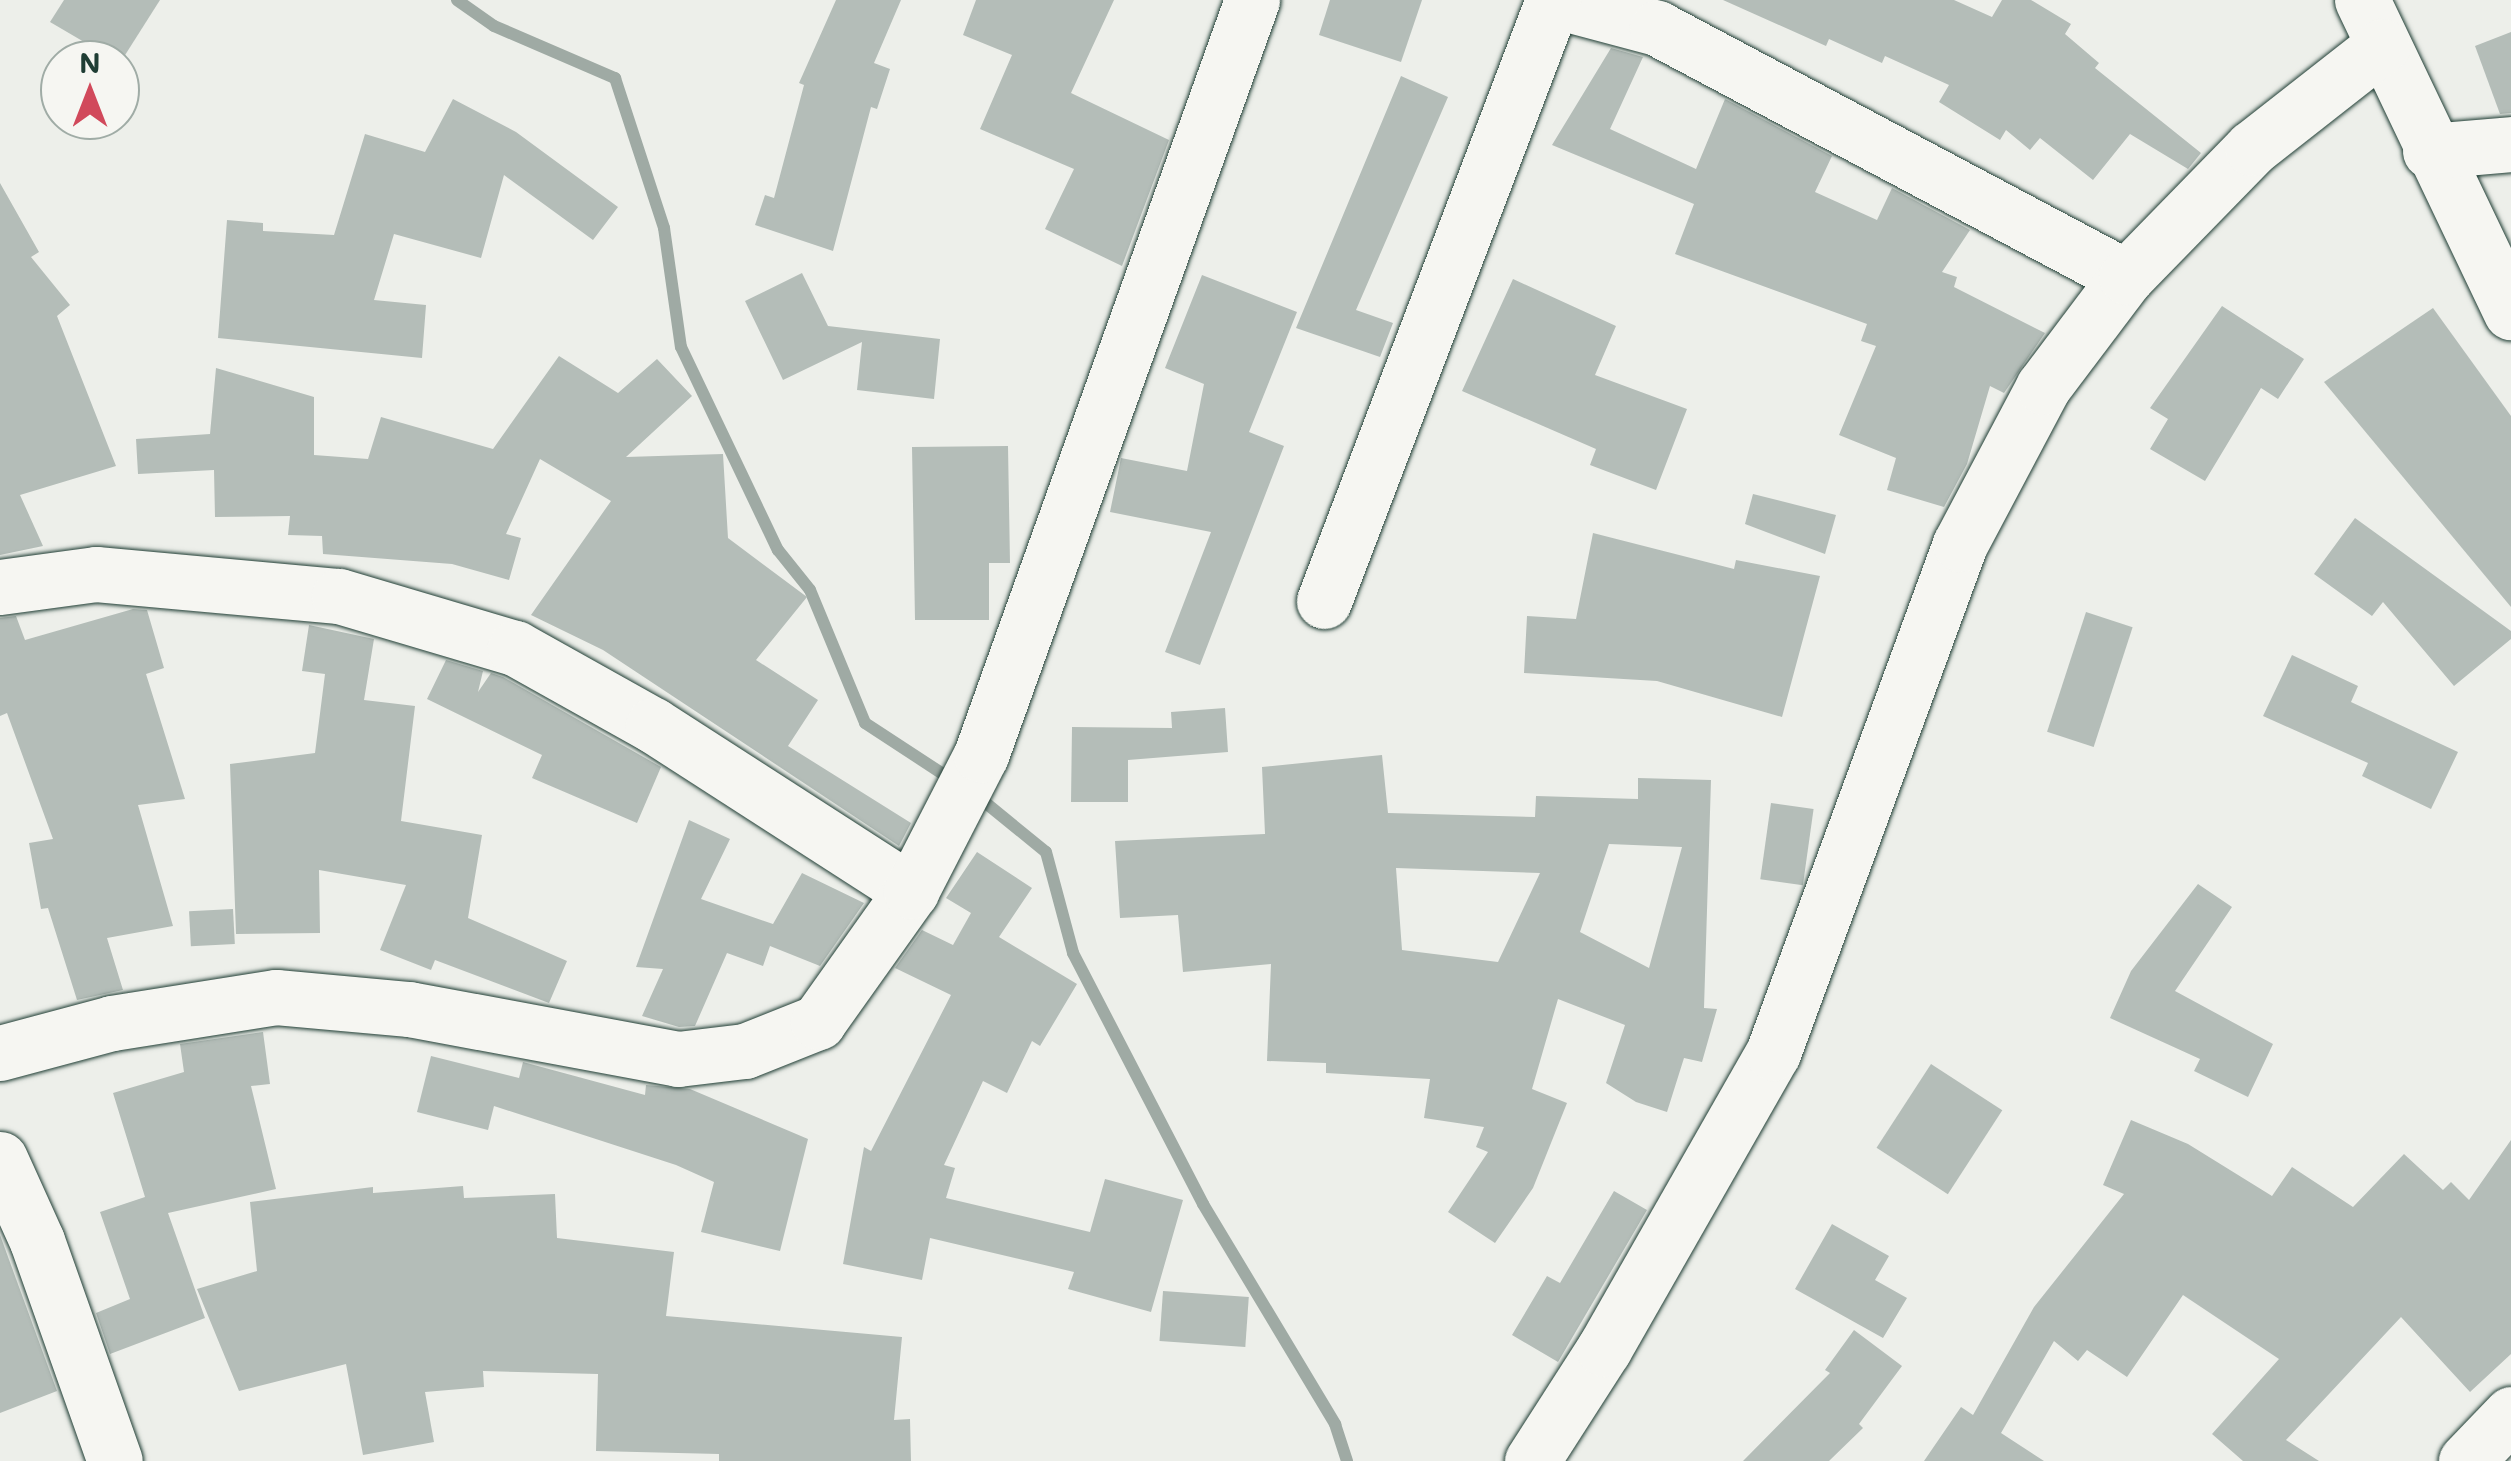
<!DOCTYPE html>
<html>
<head>
<meta charset="utf-8">
<style>
	body { margin:0 }
	#map { position:relative; width:2511px; height:1461px; overflow:hidden; background:#edefea; font-family:Mali,sans-serif }
	div>[style] { position:absolute }
	[style*='--x'] { left:calc(var(--x)*1px); top:calc(var(--y)*1px); width:calc(var(--w)*1px); rotate:calc(var(--a)*1deg) }
	.stream>* { height:12px; margin:-6px; padding:0 6px; transform-origin:6px; border-radius:6px; background:#9faaa4 }
	.building>* { inset:0; background:#b4bdb8; transform-origin:0 0 }
	.roads { filter:drop-shadow(0 0 2px #1f3d34) drop-shadow(0 0 2px #1f3d34) }
	.minor>* { height:55px; margin:-27.5px; padding:0 27.5px; transform-origin:27.5px; border-radius:27.5px; background:#f6f6f2 }
	span { translate:-50% -50%; white-space:nowrap; text-align:center; line-height:1.15; -webkit-text-stroke:10px #f6f6f2; paint-order:stroke }
	.north { position:absolute; left:40px; top:40px; width:100px; height:100px; box-sizing:border-box; background:#f6f6f2; border:2px solid #a0aca6; border-radius:50%; rotate:0deg; font-size:28px; font-weight:700; line-height:40px; text-align:center; color:#1f3d34 }
	.north::after { content:''; display:block; margin:auto; width:35px; height:45px; background:#d1495b; clip-path:polygon(50% 0,100% 100%,50% 72%,0 100%) }
</style>
</head>
<body>
<div id="map">
	<div class="stream">
		<div style="--x:457;--y:0;--w:45;--a:35.1"></div>
		<div style="--x:494;--y:26;--w:132;--a:23.3"></div>
		<div style="--x:615;--y:78;--w:158;--a:71.9"></div>
		<div style="--x:664;--y:228;--w:120;--a:81.9"></div>
		<div style="--x:681;--y:347;--w:225;--a:64.5"></div>
		<div style="--x:778;--y:550;--w:51;--a:51.3"></div>
		<div style="--x:810;--y:590;--w:144;--a:67.5"></div>
		<div style="--x:865;--y:723;--w:108;--a:33.2"></div>
		<div style="--x:976;--y:795;--w:90;--a:39.2"></div>
		<div style="--x:1046;--y:852;--w:105;--a:75"></div>
		<div style="--x:1073;--y:953;--w:283;--a:62.6"></div>
		<div style="--x:1203;--y:1204;--w:257;--a:59"></div>
		<div style="--x:1335;--y:1424;--w:39;--a:72"></div>
	</div>
	<div class="building">
		<div style="clip-path:polygon(64px 0,160px 0,120px 63px,50px 22px)"></div>
		<div style="clip-path:polygon(836px 0,901px 0,874px 63px,890px 69px,877px 109px,871px 107px,833px 251px,755px 225px,765px 195px,774px 198px,804px 85px,799px 83px)"></div>
		<div style="clip-path:polygon(976px 0,1114px 0,1071px 93px,1169px 140px,1122px 266px,1045px 229px,1074px 169px,980px 129px,1012px 55px,963px 35px)"></div>
		<div style="clip-path:polygon(1330px 0,1422px 0,1401px 62px,1319px 35px)"></div>
		<div style="clip-path:polygon(1723px 0,1954px 0,1992px 17px,2002px 0,2031px 0,2071px 24px,2065px 34px,2099px 63px,2095px 68px,2201px 153px,2188px 169px,2130px 134px,2093px 180px,2040px 138px,2030px 150px,2006px 130px,2000px 140px,1939px 102px,1949px 85px,1885px 56px,1882px 63px,1829px 39px,1826px 46px)"></div>
		<div style="clip-path:polygon(2511px 32px,2511px 113px,2500px 114px,2475px 46px)"></div>
		<div style="clip-path:polygon(1611px 48px,1643px 57px,1610px 129px,1696px 169px,1725px 99px,1832px 156px,1815px 192px,1877px 220px,1892px 188px,1970px 230px,1942px 272px,1957px 277px,1954px 287px,2045px 333px,2004px 393px,1990px 386px,1967px 464px,1944px 507px,1887px 490px,1896px 458px,1839px 435px,1876px 346px,1861px 341px,1867px 324px,1675px 254px,1694px 204px,1552px 145px)"></div>
		<div style="clip-path:polygon(1401px 76px,1448px 97px,1356px 310px,1393px 323px,1380px 357px,1296px 328px)"></div>
		<div style="clip-path:polygon(453px 99px,516px 132px,618px 207px,593px 240px,504px 175px,481px 258px,394px 234px,374px 300px,426px 305px,422px 358px,218px 338px,227px 220px,263px 223px,263px 231px,334px 235px,365px 134px,425px 152px)"></div>
		<div style="clip-path:polygon(0 183px,39px 252px,31px 257px,70px 305px,57px 316px,116px 466px,20px 495px,43px 546px,0 555px)"></div>
		<div style="clip-path:polygon(802px 273px,828px 326px,940px 339px,934px 399px,857px 390px,862px 342px,783px 380px,745px 301px)"></div>
		<div style="clip-path:polygon(1202px 275px,1297px 312px,1249px 432px,1284px 446px,1200px 665px,1165px 652px,1211px 532px,1110px 512px,1121px 458px,1187px 471px,1204px 384px,1165px 368px)"></div>
		<div style="clip-path:polygon(1513px 279px,1616px 326px,1595px 375px,1687px 409px,1656px 490px,1590px 465px,1596px 449px,1462px 391px)"></div>
		<div style="clip-path:polygon(2222px 306px,2304px 359px,2278px 399px,2261px 388px,2205px 481px,2150px 449px,2168px 419px,2150px 408px)"></div>
		<div style="clip-path:polygon(2433px 308px,2511px 416px,2511px 607px,2324px 382px)"></div>
		<div style="clip-path:polygon(559px 356px,618px 393px,657px 359px,692px 396px,626px 457px,723px 454px,728px 538px,807px 597px,756px 660px,818px 700px,788px 746px,911px 823px,899px 846px,603px 650px,531px 615px,611px 501px,540px 459px,506px 534px,521px 538px,509px 580px,452px 564px,323px 554px,322px 536px,288px 535px,290px 516px,215px 517px,214px 470px,138px 474px,136px 439px,210px 434px,216px 368px,314px 397px,314px 455px,368px 459px,381px 417px,493px 449px)"></div>
		<div style="clip-path:polygon(1008px 446px,1010px 563px,989px 563px,989px 620px,915px 620px,912px 447px)"></div>
		<div style="clip-path:polygon(1753px 494px,1836px 515px,1825px 554px,1745px 524px)"></div>
		<div style="clip-path:polygon(2355px 518px,2511px 631px,2511px 639px,2454px 686px,2383px 602px,2372px 616px,2314px 574px)"></div>
		<div style="clip-path:polygon(1593px 533px,1734px 569px,1736px 560px,1820px 576px,1782px 717px,1657px 681px,1524px 673px,1527px 616px,1576px 619px)"></div>
		<div style="clip-path:polygon(133px 609px,147px 610px,164px 668px,146px 674px,185px 799px,138px 805px,173px 926px,107px 938px,123px 990px,77px 1000px,48px 908px,41px 909px,29px 843px,53px 839px,7px 713px,0 716px,0 618px,16px 616px,25px 640px)"></div>
		<div style="left:2086px;top:612px;width:49px;height:126px;rotate:18deg"></div>
		<div style="clip-path:polygon(309px 625px,374px 639px,364px 700px,415px 706px,401px 821px,482px 835px,468px 918px,567px 961px,549px 1003px,435px 960px,431px 970px,380px 950px,406px 885px,319px 870px,320px 933px,236px 934px,230px 764px,315px 753px,325px 674px,302px 671px)"></div>
		<div style="clip-path:polygon(2292px 655px,2358px 686px,2351px 702px,2458px 752px,2431px 809px,2362px 776px,2368px 763px,2263px 716px)"></div>
		<div style="clip-path:polygon(446px 660px,483px 671px,478px 692px,491px 673px,503px 677px,661px 767px,637px 823px,532px 778px,542px 755px,427px 699px)"></div>
		<div style="clip-path:polygon(1225px 708px,1228px 752px,1128px 760px,1128px 802px,1071px 802px,1072px 727px,1172px 728px,1171px 712px)"></div>
		<div style="clip-path:polygon(evenodd,1382px 755px,1388px 813px,1535px 817px,1536px 796px,1638px 799px,1638px 778px,1711px 780px,1704px 1008px,1717px 1009px,1702px 1062px,1684px 1058px,1667px 1112px,1636px 1102px,1606px 1083px,1625px 1025px,1558px 999px,1532px 1089px,1567px 1103px,1533px 1188px,1495px 1243px,1448px 1212px,1488px 1152px,1476px 1147px,1484px 1127px,1424px 1118px,1430px 1079px,1326px 1073px,1326px 1063px,1267px 1061px,1271px 964px,1183px 972px,1178px 915px,1120px 918px,1115px 841px,1265px 834px,1262px 767px,1382px 755px,1609px 844px,1682px 847px,1649px 968px,1580px 932px,1609px 844px,1382px 755px,1396px 868px,1540px 873px,1498px 962px,1402px 950px,1396px 868px)"></div>
		<div style="left:1771px;top:803px;width:43px;height:77px;rotate:8deg"></div>
		<div style="clip-path:polygon(689px 820px,730px 839px,701px 899px,773px 924px,802px 873px,864px 903px,820px 966px,770px 946px,763px 966px,727px 953px,695px 1026px,679px 1027px,642px 1016px,663px 969px,636px 967px)"></div>
		<div style="clip-path:polygon(977px 852px,1032px 888px,999px 937px,1077px 984px,1040px 1046px,1032px 1041px,1007px 1093px,983px 1081px,944px 1165px,955px 1168px,946px 1198px,1090px 1232px,1105px 1179px,1183px 1200px,1151px 1312px,1068px 1289px,1074px 1272px,930px 1238px,922px 1280px,843px 1264px,864px 1147px,871px 1151px,951px 995px,895px 968px,922px 930px,953px 945px,971px 913px,946px 898px)"></div>
		<div style="clip-path:polygon(2198px 884px,2232px 907px,2175px 991px,2273px 1044px,2248px 1097px,2194px 1071px,2200px 1059px,2110px 1018px,2131px 971px)"></div>
		<div style="left:233px;top:909px;width:35px;height:44px;rotate:87deg"></div>
		<div style="clip-path:polygon(263px 1032px,270px 1084px,251px 1086px,276px 1189px,168px 1213px,205px 1318px,110px 1354px,96px 1313px,130px 1299px,100px 1212px,145px 1197px,113px 1093px,184px 1072px,180px 1044px)"></div>
		<div style="clip-path:polygon(431px 1056px,519px 1078px,523px 1062px,645px 1095px,646px 1085px,690px 1089px,808px 1139px,780px 1251px,701px 1232px,714px 1182px,676px 1165px,494px 1106px,488px 1130px,417px 1112px)"></div>
		<div style="left:1931px;top:1064px;width:85px;height:100px;rotate:33deg"></div>
		<div style="clip-path:polygon(2131px 1120px,2188px 1144px,2272px 1196px,2292px 1167px,2353px 1207px,2404px 1154px,2443px 1190px,2451px 1182px,2469px 1200px,2511px 1140px,2511px 1354px,2470px 1392px,2401px 1317px,2286px 1440px,2319px 1461px,2243px 1461px,2212px 1434px,2279px 1359px,2183px 1295px,2127px 1377px,2087px 1350px,2078px 1361px,2054px 1341px,2001px 1433px,2044px 1461px,1924px 1461px,1961px 1407px,1973px 1415px,2034px 1307px,2124px 1194px,2103px 1185px)"></div>
		<div style="clip-path:polygon(463px 1186px,464px 1198px,555px 1194px,557px 1238px,674px 1252px,666px 1316px,902px 1337px,894px 1420px,910px 1419px,911px 1461px,719px 1461px,719px 1454px,596px 1451px,598px 1374px,483px 1371px,484px 1387px,425px 1392px,434px 1442px,363px 1455px,346px 1364px,239px 1391px,197px 1289px,257px 1271px,250px 1202px,373px 1187px,373px 1193px)"></div>
		<div style="clip-path:polygon(1614px 1191px,1647px 1210px,1558px 1362px,1512px 1335px,1547px 1276px,1560px 1283px)"></div>
		<div style="clip-path:polygon(1832px 1224px,1889px 1256px,1875px 1280px,1907px 1298px,1883px 1338px,1795px 1289px)"></div>
		<div style="clip-path:polygon(0 1235px,57px 1391px,0 1413px)"></div>
		<div style="left:1163px;top:1291px;width:86px;height:50px;rotate:4deg"></div>
		<div style="clip-path:polygon(1854px 1330px,1902px 1366px,1859px 1424px,1863px 1428px,1829px 1461px,1743px 1461px,1830px 1373px,1825px 1370px)"></div>
	</div>
	<div class="roads">
		<div class="minor">
			<div style="--x:1552;--y:0;--w:109;--a:14.9"></div>
			<div style="--x:1657;--y:28;--w:531;--a:27.96"></div>
			<div style="--x:2362;--y:0;--w:346;--a:64.5"></div>
			<div style="--x:2430;--y:151;--w:81;--a:-4.9"></div>
			<div style="--x:0;--y:587;--w:97;--a:-7.7"></div>
			<div style="--x:96;--y:574;--w:244;--a:5.2"></div>
			<div style="--x:339;--y:596;--w:184;--a:16.5"></div>
			<div style="--x:515;--y:648;--w:158;--a:29.2"></div>
			<div style="--x:653;--y:725;--w:307;--a:32.8"></div>
			<div style="--x:1324;--y:601;--w:643;--a:-69.14"></div>
			<div style="--x:0;--y:1053;--w:116;--a:-15"></div>
			<div style="--x:112;--y:1023;--w:166;--a:-9"></div>
			<div style="--x:276;--y:997;--w:134;--a:5.2"></div>
			<div style="--x:409;--y:1009;--w:274;--a:10.5"></div>
			<div style="--x:678;--y:1059;--w:67;--a:-6.8"></div>
			<div style="--x:745;--y:1051;--w:79;--a:-21.7"></div>
			<div style="--x:818;--y:1022;--w:161;--a:-54.6"></div>
			<div style="--x:911;--y:891;--w:153;--a:-62.8"></div>
			<div style="--x:981;--y:755;--w:802;--a:-70.25"></div>
			<div style="--x:0;--y:1159;--w:90;--a:65.7"></div>
			<div style="--x:37;--y:1241;--w:233;--a:70.5"></div>
			<div style="--x:1532;--y:1461;--w:133;--a:-57.3"></div>
			<div style="--x:1604;--y:1349;--w:341;--a:-60.3"></div>
			<div style="--x:1773;--y:1053;--w:542;--a:-69.83"></div>
			<div style="--x:1960;--y:544;--w:178;--a:-62.1"></div>
			<div style="--x:2043;--y:387;--w:138;--a:-53"></div>
			<div style="--x:2126;--y:277;--w:180;--a:-45.7"></div>
			<div style="--x:2252;--y:148;--w:165;--a:-38.1"></div>
			<div style="--x:2466;--y:1461;--w:65;--a:-46.2"></div>
		</div>
	</div>
	<div class="north">N</div>
</div>
</body>
</html>
